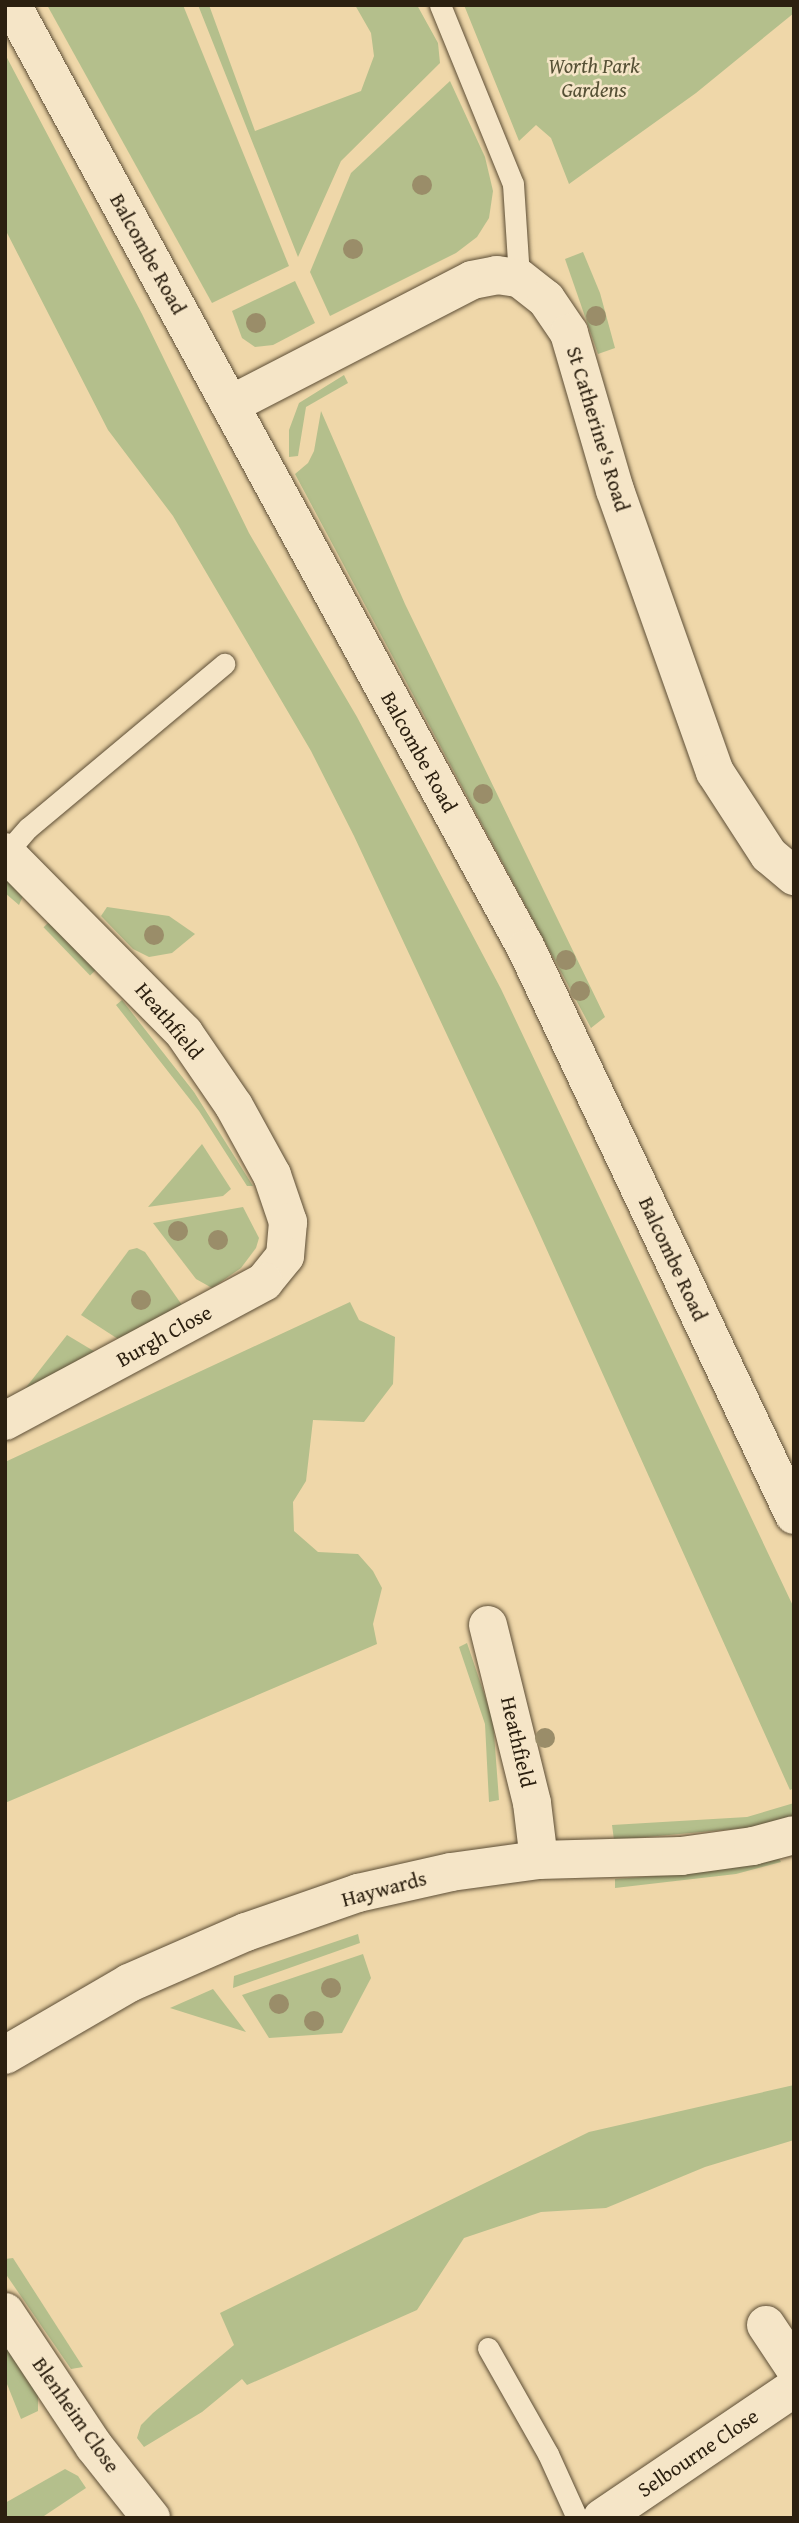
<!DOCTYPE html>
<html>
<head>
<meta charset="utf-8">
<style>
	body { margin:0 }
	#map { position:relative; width:799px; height:2523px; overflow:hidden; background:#efd7a9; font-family:"Gentium Book Plus",serif }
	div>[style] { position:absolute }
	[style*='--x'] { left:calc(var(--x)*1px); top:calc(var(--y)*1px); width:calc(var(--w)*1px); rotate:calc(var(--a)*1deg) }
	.green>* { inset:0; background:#b4bf8c; transform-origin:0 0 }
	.roads { filter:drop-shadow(0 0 2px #5d4e36) drop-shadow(0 0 2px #5d4e36) }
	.service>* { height:21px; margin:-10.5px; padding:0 10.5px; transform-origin:10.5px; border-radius:10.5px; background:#f5e5c7 }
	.minor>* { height:38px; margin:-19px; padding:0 19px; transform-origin:19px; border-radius:19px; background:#f5e5c7 }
	.secondary>* { height:38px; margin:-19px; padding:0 19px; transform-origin:19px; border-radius:19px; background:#f5e5c7 }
	.trees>* { width:20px; height:20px; margin:-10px; border-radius:50%; background:#9a8d69 }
	span { translate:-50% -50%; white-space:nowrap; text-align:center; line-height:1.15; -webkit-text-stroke:5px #f5e5c7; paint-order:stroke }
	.park-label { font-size:21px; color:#555035; font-style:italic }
	.street-label { font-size:21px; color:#2c2010 }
	.frame { position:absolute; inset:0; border:7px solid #2c2010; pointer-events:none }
</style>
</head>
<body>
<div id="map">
	<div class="green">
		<div style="clip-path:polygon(47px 5px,183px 5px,289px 266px,212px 303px)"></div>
		<div style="clip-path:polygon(198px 5px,209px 5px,255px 131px,361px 91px,374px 56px,371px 33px,355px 5px,417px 5px,438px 43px,440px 63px,341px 161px,298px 257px)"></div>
		<div style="clip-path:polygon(464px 5px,794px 5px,794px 13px,696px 93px,569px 184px,551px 138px,536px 125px,519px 141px)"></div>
		<div style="clip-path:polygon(5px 54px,142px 314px,249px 533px,357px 717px,501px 989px,794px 1608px,794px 1788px,790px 1790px,533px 1219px,354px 836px,311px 751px,173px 516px,108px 430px,5px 229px)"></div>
		<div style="clip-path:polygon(450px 81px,485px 157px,493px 191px,489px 218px,477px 237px,456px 253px,330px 316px,310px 272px,351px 173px)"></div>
		<div style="clip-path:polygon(583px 252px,600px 293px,615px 348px,598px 354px,565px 259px)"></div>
		<div style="clip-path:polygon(295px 281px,315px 323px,273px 345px,255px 347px,242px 338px,232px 311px)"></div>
		<div style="clip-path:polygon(344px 375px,348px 383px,306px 407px,298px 456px,289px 457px,289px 430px,299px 403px)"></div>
		<div style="clip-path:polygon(321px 411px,405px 604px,605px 1017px,591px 1028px,295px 474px,308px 463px,314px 451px)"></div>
		<div style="clip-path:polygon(5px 878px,23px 896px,19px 905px,5px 893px)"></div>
		<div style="clip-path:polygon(107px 907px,169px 916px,195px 934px,172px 953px,149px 957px,133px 949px,101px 916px)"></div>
		<div style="left:50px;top:921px;width:67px;height:9px;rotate:46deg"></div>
		<div style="clip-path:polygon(122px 1000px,194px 1092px,253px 1186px,247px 1186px,199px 1111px,116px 1005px)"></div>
		<div style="clip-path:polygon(202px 1144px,231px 1189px,223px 1196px,148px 1207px)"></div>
		<div style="clip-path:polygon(243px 1207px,259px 1238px,256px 1248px,241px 1268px,212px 1288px,196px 1279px,153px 1223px)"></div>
		<div style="clip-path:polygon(137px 1248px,145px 1252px,182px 1305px,118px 1339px,81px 1315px,129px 1250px)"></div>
		<div style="clip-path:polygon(350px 1302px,359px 1320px,395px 1337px,393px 1384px,364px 1422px,313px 1420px,306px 1481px,293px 1502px,294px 1531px,318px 1552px,358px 1554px,373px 1571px,382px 1588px,373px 1624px,377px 1644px,5px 1803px,5px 1462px)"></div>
		<div style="clip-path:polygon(67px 1335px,97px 1353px,24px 1390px)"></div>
		<div style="clip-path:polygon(467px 1643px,493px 1720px,499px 1800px,489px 1802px,485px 1724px,459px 1647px)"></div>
		<div style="clip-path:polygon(794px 1803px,794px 1817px,756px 1827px,614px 1840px,612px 1825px,747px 1817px)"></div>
		<div style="clip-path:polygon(778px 1856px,781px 1862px,736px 1874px,615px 1888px,615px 1879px,683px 1874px)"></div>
		<div style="clip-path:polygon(358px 1934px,360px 1943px,233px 1988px,234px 1976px)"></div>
		<div style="clip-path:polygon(363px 1954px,371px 1978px,342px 2033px,269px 2038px,242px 1995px)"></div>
		<div style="clip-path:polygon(213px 1989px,246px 2032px,170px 2008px)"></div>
		<div style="clip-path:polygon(794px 2085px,794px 2140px,705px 2167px,606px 2208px,541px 2212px,464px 2238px,417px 2310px,247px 2385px,242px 2379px,202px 2412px,144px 2447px,137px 2438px,141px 2425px,153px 2413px,234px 2345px,220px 2313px,589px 2132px)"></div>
		<div style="clip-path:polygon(13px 2258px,83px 2367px,71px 2369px,5px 2273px,5px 2259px)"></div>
		<div style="clip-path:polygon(5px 2343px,38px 2392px,38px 2411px,21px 2419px,5px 2379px)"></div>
		<div style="clip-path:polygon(65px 2469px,78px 2476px,86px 2488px,41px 2518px,5px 2518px,5px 2503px)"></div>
	</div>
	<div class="roads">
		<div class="service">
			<div style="--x:440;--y:5;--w:193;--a:67.8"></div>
			<div style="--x:513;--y:184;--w:94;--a:86.3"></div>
			<div style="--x:6;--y:853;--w:33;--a:-49"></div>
			<div style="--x:28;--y:828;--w:256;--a:-39.9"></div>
			<div style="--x:488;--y:2348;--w:122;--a:60.5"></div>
			<div style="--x:548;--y:2454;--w:70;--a:65.6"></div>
		</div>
		<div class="minor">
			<div style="--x:230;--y:405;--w:272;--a:-27.3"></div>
			<div style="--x:472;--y:280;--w:25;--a:-11"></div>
			<div style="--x:497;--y:275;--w:22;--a:8"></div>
			<div style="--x:519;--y:278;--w:34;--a:38"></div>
			<div style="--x:546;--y:299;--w:41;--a:55.9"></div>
			<div style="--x:569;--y:333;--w:164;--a:73.7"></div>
			<div style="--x:615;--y:490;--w:299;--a:70.5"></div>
			<div style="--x:715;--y:772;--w:99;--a:57"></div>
			<div style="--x:769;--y:855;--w:33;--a:40"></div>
			<div style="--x:5;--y:852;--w:255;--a:45.3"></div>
			<div style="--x:184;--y:1033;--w:88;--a:55.6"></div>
			<div style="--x:234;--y:1106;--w:79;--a:61.2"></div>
			<div style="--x:272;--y:1175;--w:50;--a:71.2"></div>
			<div style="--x:288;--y:1222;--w:34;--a:95"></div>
			<div style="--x:285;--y:1256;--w:33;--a:129"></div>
			<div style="--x:264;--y:1282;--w:294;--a:151.8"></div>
			<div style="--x:488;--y:1625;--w:183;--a:76.1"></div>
			<div style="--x:532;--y:1803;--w:57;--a:83"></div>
			<div style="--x:5;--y:2055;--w:143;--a:-30.1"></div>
			<div style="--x:129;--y:1983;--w:128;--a:-23.6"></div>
			<div style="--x:246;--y:1932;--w:119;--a:-19.2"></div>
			<div style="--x:358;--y:1893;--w:95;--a:-12.7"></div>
			<div style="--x:451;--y:1872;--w:89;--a:-7.8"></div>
			<div style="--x:539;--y:1860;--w:142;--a:-1.6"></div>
			<div style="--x:681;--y:1856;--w:73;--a:-7.9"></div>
			<div style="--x:753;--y:1846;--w:42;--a:-15"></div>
			<div style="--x:5;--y:2312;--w:161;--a:56.4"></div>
			<div style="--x:94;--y:2446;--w:92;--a:51.6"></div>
			<div style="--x:766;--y:2325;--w:50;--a:56.3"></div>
			<div style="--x:602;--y:2518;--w:232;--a:-34.1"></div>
		</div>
		<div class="secondary">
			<div style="--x:12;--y:5;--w:1074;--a:61.41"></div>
			<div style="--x:526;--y:948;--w:627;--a:64.7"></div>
		</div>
	</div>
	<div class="trees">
		<div style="left:422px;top:185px"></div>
		<div style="left:353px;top:249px"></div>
		<div style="left:596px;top:316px"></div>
		<div style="left:256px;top:323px"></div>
		<div style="left:483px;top:794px"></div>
		<div style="left:154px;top:935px"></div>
		<div style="left:566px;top:960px"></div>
		<div style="left:580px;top:991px"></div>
		<div style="left:178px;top:1231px"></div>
		<div style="left:218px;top:1240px"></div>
		<div style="left:141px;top:1300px"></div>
		<div style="left:545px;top:1738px"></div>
		<div style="left:331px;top:1988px"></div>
		<div style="left:279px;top:2004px"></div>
		<div style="left:314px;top:2021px"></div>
	</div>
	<div class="park-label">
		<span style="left:594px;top:78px">Worth Park<br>Gardens</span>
	</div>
	<div class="street-label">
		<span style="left:148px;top:254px;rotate:61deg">Balcombe Road</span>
		<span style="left:598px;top:429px;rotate:73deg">St Catherine's Road</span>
		<span style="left:419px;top:752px;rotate:61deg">Balcombe Road</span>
		<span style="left:169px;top:1021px;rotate:50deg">Heathfield</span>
		<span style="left:673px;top:1259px;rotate:65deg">Balcombe Road</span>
		<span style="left:164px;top:1336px;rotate:-29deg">Burgh Close</span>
		<span style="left:518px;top:1742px;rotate:77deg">Heathfield</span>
		<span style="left:384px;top:1889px;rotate:-15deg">Haywards</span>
		<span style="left:76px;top:2415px;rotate:55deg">Blenheim Close</span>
		<span style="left:698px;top:2453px;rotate:-34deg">Selbourne Close</span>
	</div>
	<div class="frame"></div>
</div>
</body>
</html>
